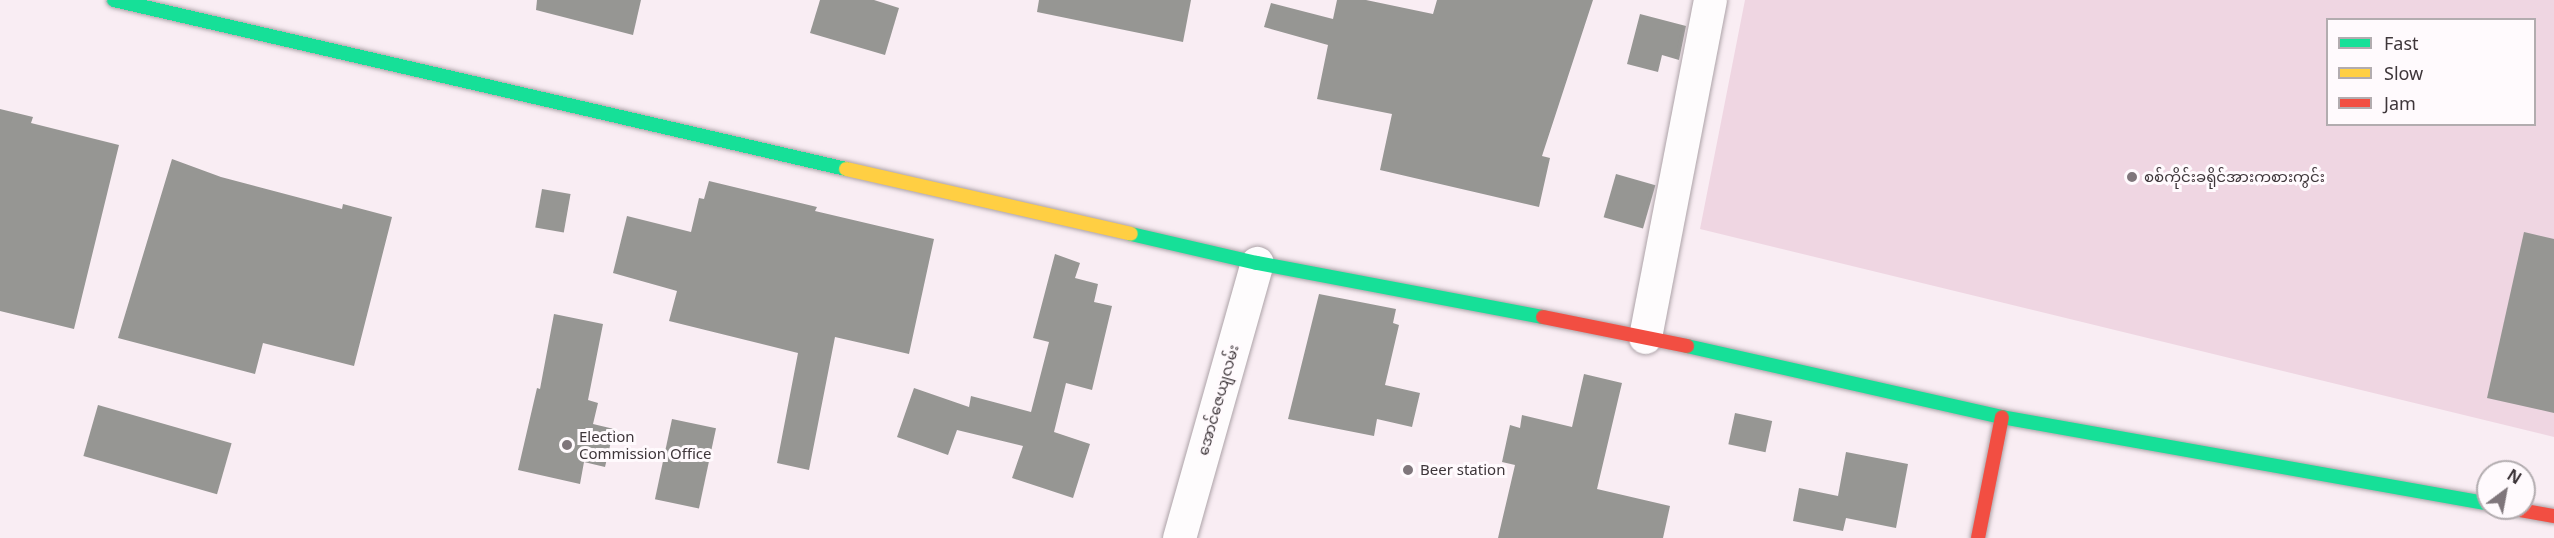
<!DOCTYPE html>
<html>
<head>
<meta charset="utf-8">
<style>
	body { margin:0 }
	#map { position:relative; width:2554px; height:538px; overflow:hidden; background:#f9edf3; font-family:"Noto Sans","Noto Sans Myanmar",sans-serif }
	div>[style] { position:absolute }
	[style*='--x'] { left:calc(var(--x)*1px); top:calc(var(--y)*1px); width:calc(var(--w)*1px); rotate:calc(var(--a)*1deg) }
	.green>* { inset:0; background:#efd6e2 }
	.building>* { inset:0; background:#969693; transform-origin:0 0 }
	.roads { filter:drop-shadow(0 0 2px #ada3a8) drop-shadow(0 0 2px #ada3a8) }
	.street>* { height:33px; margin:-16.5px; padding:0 16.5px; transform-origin:16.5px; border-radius:16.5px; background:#fefcfd }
	.fast>* { height:14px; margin:-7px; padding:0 7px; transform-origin:7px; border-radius:7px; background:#16e098 }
	.slow>* { height:14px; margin:-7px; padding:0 7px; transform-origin:7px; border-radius:7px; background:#ffcf43 }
	.jam>* { height:14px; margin:-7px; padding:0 7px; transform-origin:7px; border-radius:7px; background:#f24e42 }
	.dots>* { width:16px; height:16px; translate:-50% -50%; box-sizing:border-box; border:3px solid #fffafd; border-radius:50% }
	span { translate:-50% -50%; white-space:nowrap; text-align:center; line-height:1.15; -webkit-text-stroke:6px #fffafd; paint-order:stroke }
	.poi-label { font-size:15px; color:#3e363a }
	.left { translate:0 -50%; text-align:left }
	.street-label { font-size:15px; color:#3e363a }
	.legend { position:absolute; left:2326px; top:18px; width:210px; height:108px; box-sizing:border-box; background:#fffafd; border:2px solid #b2acaf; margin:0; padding:8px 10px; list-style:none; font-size:18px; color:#3e363a }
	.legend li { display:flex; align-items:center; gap:12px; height:30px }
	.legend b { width:30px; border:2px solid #b2acaf }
	.north { position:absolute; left:2476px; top:460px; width:60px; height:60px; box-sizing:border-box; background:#fffafd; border:2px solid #b2acaf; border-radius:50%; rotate:32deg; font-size:16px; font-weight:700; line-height:24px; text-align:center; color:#3e363a }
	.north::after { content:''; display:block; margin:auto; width:21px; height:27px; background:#7f767b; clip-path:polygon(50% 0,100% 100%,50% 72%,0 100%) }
</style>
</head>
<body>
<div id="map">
	<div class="green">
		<div style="clip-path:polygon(evenodd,1745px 0,2554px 0,2554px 437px,1700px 229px,1745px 0,2328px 20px,2534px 20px,2534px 124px,2328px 124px,2328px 20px)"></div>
	</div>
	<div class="building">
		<div style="clip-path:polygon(537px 0,641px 0,633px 35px,536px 10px)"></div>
		<div style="clip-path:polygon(820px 0,874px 0,899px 8px,885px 55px,810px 33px)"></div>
		<div style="clip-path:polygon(1039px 0,1191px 0,1183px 42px,1037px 12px)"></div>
		<div style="clip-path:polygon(1337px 0,1366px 0,1433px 14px,1437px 0,1593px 0,1542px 156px,1550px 158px,1539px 207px,1380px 170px,1392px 114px,1317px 99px,1328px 45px,1264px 27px,1271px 3px,1333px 19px)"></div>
		<div style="clip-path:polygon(1640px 14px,1686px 26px,1679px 60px,1662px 55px,1658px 72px,1627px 64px)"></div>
		<div style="clip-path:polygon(0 109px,33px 117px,31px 123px,119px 145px,74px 329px,0 311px)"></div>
		<div style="clip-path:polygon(172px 159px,221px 177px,342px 209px,343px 204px,392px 217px,354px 366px,263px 343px,255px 374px,118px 338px)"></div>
		<div style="left:1616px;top:174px;width:41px;height:45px;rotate:16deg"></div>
		<div style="clip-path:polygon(709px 181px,817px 207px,815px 211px,934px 239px,909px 354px,835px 337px,809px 470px,777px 463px,798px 353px,669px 321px,677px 291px,613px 273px,627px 216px,691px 232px,699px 198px,704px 199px)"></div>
		<div style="left:542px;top:189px;width:29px;height:39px;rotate:10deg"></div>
		<div style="clip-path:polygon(2524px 232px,2554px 239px,2554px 413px,2487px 398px)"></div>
		<div style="clip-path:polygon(1055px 254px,1080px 263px,1075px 278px,1098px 284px,1094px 302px,1112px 306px,1092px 390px,1066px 383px,1054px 432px,1090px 444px,1073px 498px,1012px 478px,1023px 446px,957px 430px,948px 455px,897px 437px,914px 388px,969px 407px,971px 396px,1031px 412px,1049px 342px,1033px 338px)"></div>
		<div style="clip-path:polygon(1319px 294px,1396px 309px,1393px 323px,1399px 325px,1385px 385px,1420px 393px,1412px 427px,1377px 419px,1374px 436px,1288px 419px)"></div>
		<div style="clip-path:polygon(554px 314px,603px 324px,588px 400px,598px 403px,593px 424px,614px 429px,605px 467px,584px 462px,580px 484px,518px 470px,537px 388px,540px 389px)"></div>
		<div style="clip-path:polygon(1584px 374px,1622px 383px,1597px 489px,1670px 506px,1663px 538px,1498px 538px,1515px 465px,1502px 462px,1510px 425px,1520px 428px,1522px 415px,1572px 427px)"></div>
		<div style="left:98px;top:405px;width:139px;height:53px;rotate:16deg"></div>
		<div style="left:1735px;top:413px;width:38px;height:32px;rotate:12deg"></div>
		<div style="left:672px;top:419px;width:45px;height:82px;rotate:12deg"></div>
		<div style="clip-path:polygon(1846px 452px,1908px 464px,1896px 528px,1846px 518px,1843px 531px,1793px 521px,1799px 488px,1838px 496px)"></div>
	</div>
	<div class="roads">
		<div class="street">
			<div style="--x:1645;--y:337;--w:343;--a:-79.1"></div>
			<div style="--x:1179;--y:538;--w:286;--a:-74.2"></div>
		</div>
		<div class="fast">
			<div style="--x:114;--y:0;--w:751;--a:13"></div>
			<div style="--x:1131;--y:234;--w:129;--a:13"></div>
			<div style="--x:1257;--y:263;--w:291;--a:10.7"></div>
			<div style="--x:1687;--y:346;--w:323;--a:12.7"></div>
			<div style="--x:2002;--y:417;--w:494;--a:10.1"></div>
		</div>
		<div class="slow">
			<div style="--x:846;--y:169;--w:292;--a:12.8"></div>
		</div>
		<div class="jam">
			<div style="--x:1543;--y:317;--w:147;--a:11.4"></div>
			<div style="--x:2509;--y:508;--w:46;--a:10.1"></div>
			<div style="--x:1978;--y:538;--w:123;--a:-78.8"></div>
		</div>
	</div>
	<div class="dots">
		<div style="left:2132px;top:177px;background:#7f767b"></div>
		<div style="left:567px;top:445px;background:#7f767b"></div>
		<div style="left:1408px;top:470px;background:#7f767b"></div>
	</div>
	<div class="poi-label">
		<span class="left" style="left:2144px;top:177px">စစ်ကိုင်းခရိုင်အားကစားကွင်း</span>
		<span class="left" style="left:579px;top:445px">Election<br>Commission Office</span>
		<span class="left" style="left:1420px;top:470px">Beer station</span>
	</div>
	<div class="street-label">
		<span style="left:1218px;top:400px;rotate:-74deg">အောင်ဇေယျလမ်း</span>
	</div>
	<ul class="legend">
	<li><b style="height:8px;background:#16e098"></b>Fast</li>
	<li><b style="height:8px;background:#ffcf43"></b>Slow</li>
	<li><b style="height:8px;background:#f24e42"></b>Jam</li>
	</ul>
	<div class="north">N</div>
</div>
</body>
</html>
